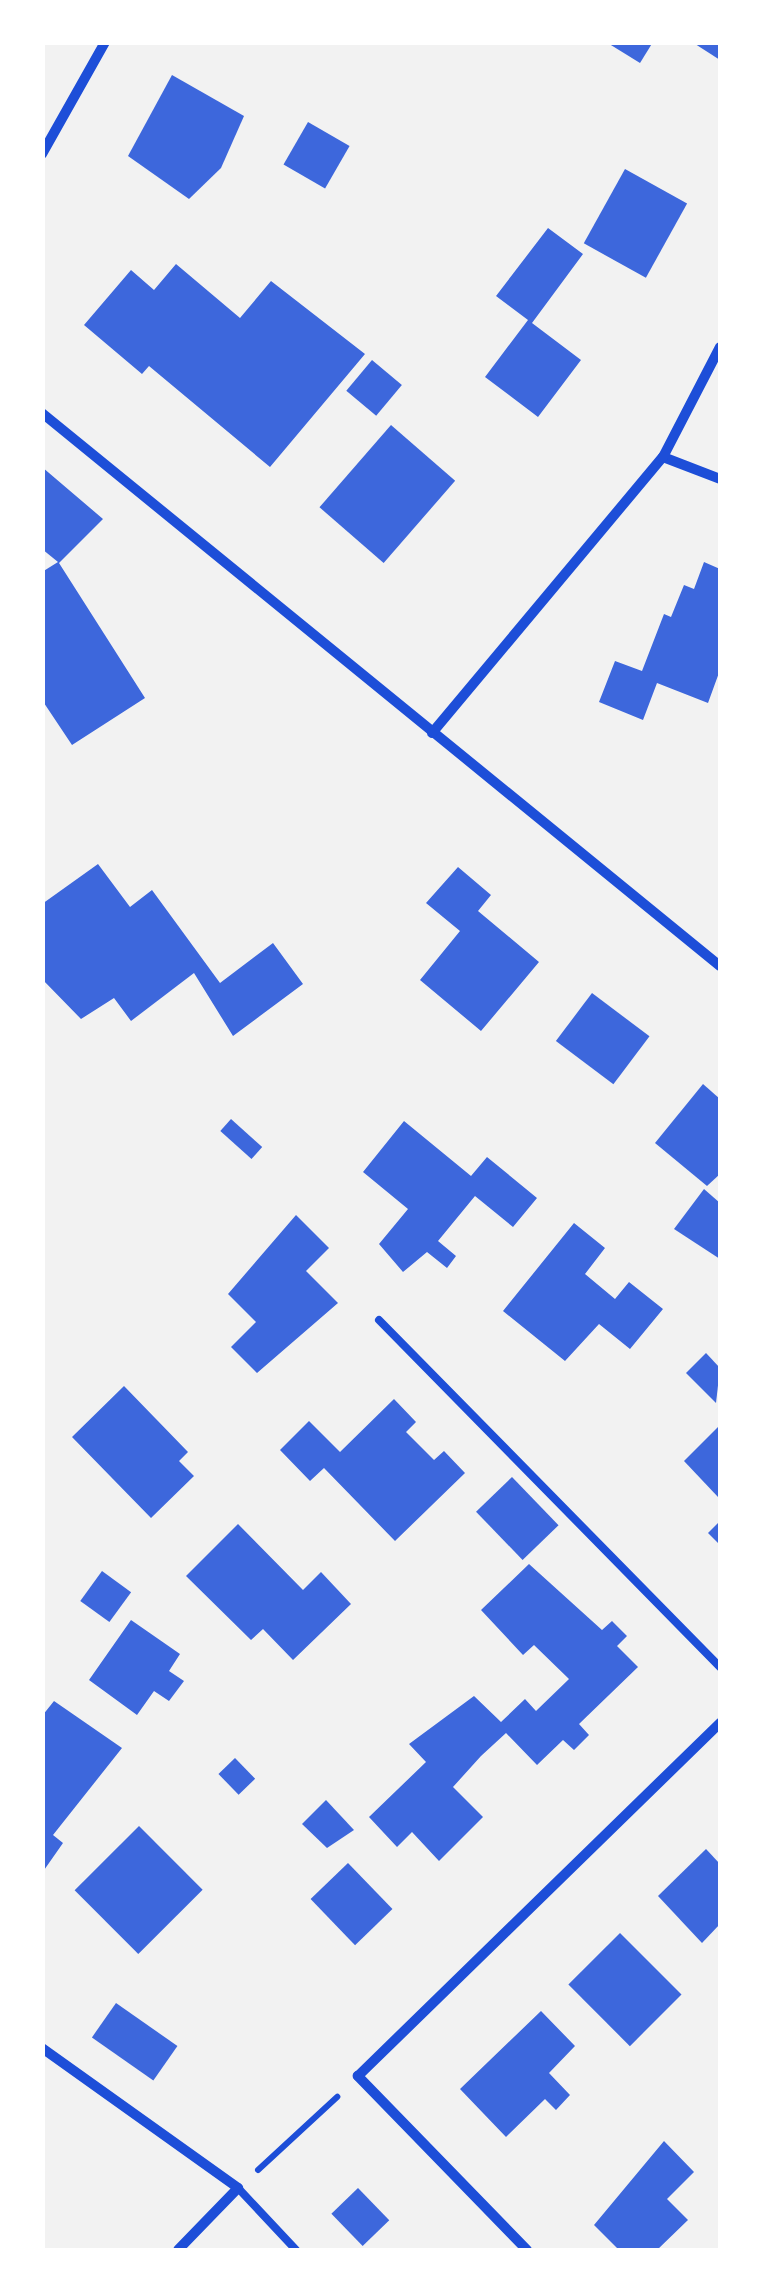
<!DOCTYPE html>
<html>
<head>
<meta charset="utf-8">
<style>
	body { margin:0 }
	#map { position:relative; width:763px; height:2293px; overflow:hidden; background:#f2f2f2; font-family:Overpass,sans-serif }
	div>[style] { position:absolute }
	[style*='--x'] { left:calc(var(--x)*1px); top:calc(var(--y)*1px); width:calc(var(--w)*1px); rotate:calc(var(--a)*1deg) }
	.building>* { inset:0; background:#3d67dc; transform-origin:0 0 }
	.path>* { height:6px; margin:-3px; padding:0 3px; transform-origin:3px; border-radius:3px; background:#1d4ed8 }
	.service>* { height:8px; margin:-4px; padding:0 4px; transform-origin:4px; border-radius:4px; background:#1d4ed8 }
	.minor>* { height:10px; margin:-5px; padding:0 5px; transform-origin:5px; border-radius:5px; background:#1d4ed8 }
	span { translate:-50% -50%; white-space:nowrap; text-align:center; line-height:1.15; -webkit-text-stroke:8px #fff; paint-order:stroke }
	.frame { position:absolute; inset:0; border:45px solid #fff; pointer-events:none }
</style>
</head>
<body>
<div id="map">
	<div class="building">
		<div style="clip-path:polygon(606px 42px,653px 42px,640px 63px)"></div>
		<div style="clip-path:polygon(692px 42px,720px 42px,720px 60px)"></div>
		<div style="clip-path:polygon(172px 75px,244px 116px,221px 168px,189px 199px,128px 156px)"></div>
		<div style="left:308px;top:122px;width:48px;height:49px;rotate:30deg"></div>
		<div style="left:625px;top:169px;width:71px;height:85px;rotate:29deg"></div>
		<div style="clip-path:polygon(548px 228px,583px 254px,532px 323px,581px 360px,538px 417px,485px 377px,528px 320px,496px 296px)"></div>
		<div style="clip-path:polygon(176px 264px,240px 318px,271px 281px,365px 354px,270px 467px,149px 366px,142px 374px,84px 325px,131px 270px,154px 290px)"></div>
		<div style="left:372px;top:360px;width:39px;height:40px;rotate:40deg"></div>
		<div style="left:391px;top:425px;width:85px;height:109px;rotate:41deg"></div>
		<div style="clip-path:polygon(42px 467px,103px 519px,59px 563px,145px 698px,72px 745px,42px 700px,42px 572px,58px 562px,42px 549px)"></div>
		<div style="clip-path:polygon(704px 562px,720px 569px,720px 670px,708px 703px,657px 683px,643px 720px,599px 702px,615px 661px,642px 671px,664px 614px,671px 617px,684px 585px,694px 589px)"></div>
		<div style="clip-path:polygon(98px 864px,130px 907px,152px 890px,220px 983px,273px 943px,303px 984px,233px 1036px,194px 973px,131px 1021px,114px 998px,81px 1019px,42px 979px,42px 904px)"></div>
		<div style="clip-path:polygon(458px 867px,491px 895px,478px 911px,539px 962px,481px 1031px,420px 980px,460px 931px,426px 903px)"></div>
		<div style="left:592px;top:993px;width:72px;height:60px;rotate:37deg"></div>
		<div style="clip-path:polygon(703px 1084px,720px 1099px,720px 1174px,707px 1186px,655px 1143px)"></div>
		<div style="left:231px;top:1119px;width:42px;height:16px;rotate:42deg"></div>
		<div style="clip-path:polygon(404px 1121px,471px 1176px,487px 1157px,537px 1198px,513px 1227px,475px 1196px,438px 1241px,456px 1256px,447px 1268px,427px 1252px,403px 1272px,379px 1244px,408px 1209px,363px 1172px)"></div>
		<div style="clip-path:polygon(704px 1189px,720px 1203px,720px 1259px,674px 1229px)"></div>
		<div style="clip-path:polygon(296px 1215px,329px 1248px,306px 1271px,338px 1303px,257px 1373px,231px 1347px,256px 1322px,228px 1294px)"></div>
		<div style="clip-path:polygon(574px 1223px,605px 1248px,585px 1274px,615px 1299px,629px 1282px,663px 1309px,630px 1349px,599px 1324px,565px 1361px,503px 1311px)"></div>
		<div style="clip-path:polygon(706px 1353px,720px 1368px,716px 1403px,686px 1373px)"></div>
		<div style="clip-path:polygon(124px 1386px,188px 1452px,179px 1461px,194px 1476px,151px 1518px,72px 1437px)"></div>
		<div style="clip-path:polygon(394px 1399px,416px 1422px,406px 1432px,434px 1460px,444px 1451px,465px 1473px,395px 1541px,324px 1468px,310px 1481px,280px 1450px,309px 1421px,340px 1452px)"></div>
		<div style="clip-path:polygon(720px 1425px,720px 1494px,718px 1497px,684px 1461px)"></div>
		<div style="left:512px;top:1477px;width:67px;height:50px;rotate:46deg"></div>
		<div style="clip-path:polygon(720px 1521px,720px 1545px,708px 1533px)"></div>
		<div style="clip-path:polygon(238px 1524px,303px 1590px,321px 1572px,351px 1604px,293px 1660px,263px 1629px,251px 1640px,186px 1576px)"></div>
		<div style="clip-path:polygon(529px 1564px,602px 1630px,612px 1621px,627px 1636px,617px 1646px,638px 1667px,579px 1724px,589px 1735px,574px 1750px,563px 1740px,537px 1765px,506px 1733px,481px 1756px,453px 1787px,483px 1817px,439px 1861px,412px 1832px,397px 1847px,369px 1817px,426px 1762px,409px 1744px,474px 1696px,501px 1722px,525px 1699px,536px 1711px,569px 1679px,534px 1645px,523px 1655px,481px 1610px)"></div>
		<div style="left:102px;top:1571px;width:36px;height:37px;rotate:36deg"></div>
		<div style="clip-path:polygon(131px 1620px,180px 1654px,169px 1671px,184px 1681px,169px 1701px,154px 1691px,137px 1715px,89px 1680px)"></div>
		<div style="clip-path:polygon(54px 1701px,122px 1748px,53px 1835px,63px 1843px,42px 1873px,42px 1716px)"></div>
		<div style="left:235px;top:1758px;width:29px;height:23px;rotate:46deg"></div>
		<div style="clip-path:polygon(326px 1800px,354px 1830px,327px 1848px,302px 1824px)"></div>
		<div style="left:139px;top:1826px;width:90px;height:91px;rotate:45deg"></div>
		<div style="clip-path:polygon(706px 1849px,720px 1864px,720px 1924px,702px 1943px,658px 1896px)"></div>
		<div style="left:348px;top:1863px;width:64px;height:52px;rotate:46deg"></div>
		<div style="left:620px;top:1933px;width:87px;height:73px;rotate:45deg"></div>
		<div style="left:116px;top:2003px;width:75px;height:42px;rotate:35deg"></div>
		<div style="clip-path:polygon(541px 2011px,575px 2046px,549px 2073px,570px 2095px,556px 2110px,545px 2099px,506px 2137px,460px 2089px)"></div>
		<div style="clip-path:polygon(664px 2141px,694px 2172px,667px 2199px,688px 2220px,657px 2250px,619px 2250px,594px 2225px)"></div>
		<div style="left:358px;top:2188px;width:45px;height:37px;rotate:46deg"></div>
	</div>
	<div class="path">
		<div style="--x:258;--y:2170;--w:108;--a:-42.7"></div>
	</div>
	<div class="service">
		<div style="--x:379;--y:1320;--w:487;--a:45.5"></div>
		<div style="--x:238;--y:2188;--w:85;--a:46.9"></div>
	</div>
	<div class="minor">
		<div style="--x:42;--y:154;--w:129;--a:-60.6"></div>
		<div style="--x:42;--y:413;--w:875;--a:39.2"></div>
		<div style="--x:663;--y:457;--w:61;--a:21.1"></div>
		<div style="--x:432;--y:733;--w:360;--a:-50.1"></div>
		<div style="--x:663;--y:457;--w:124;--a:-62.6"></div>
		<div style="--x:42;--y:2048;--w:241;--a:35.5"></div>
		<div style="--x:238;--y:2188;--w:86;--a:134.1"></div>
		<div style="--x:527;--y:2250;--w:243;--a:-134.2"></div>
		<div style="--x:358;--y:2076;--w:506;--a:-44.28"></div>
	</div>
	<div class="frame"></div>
</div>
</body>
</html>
